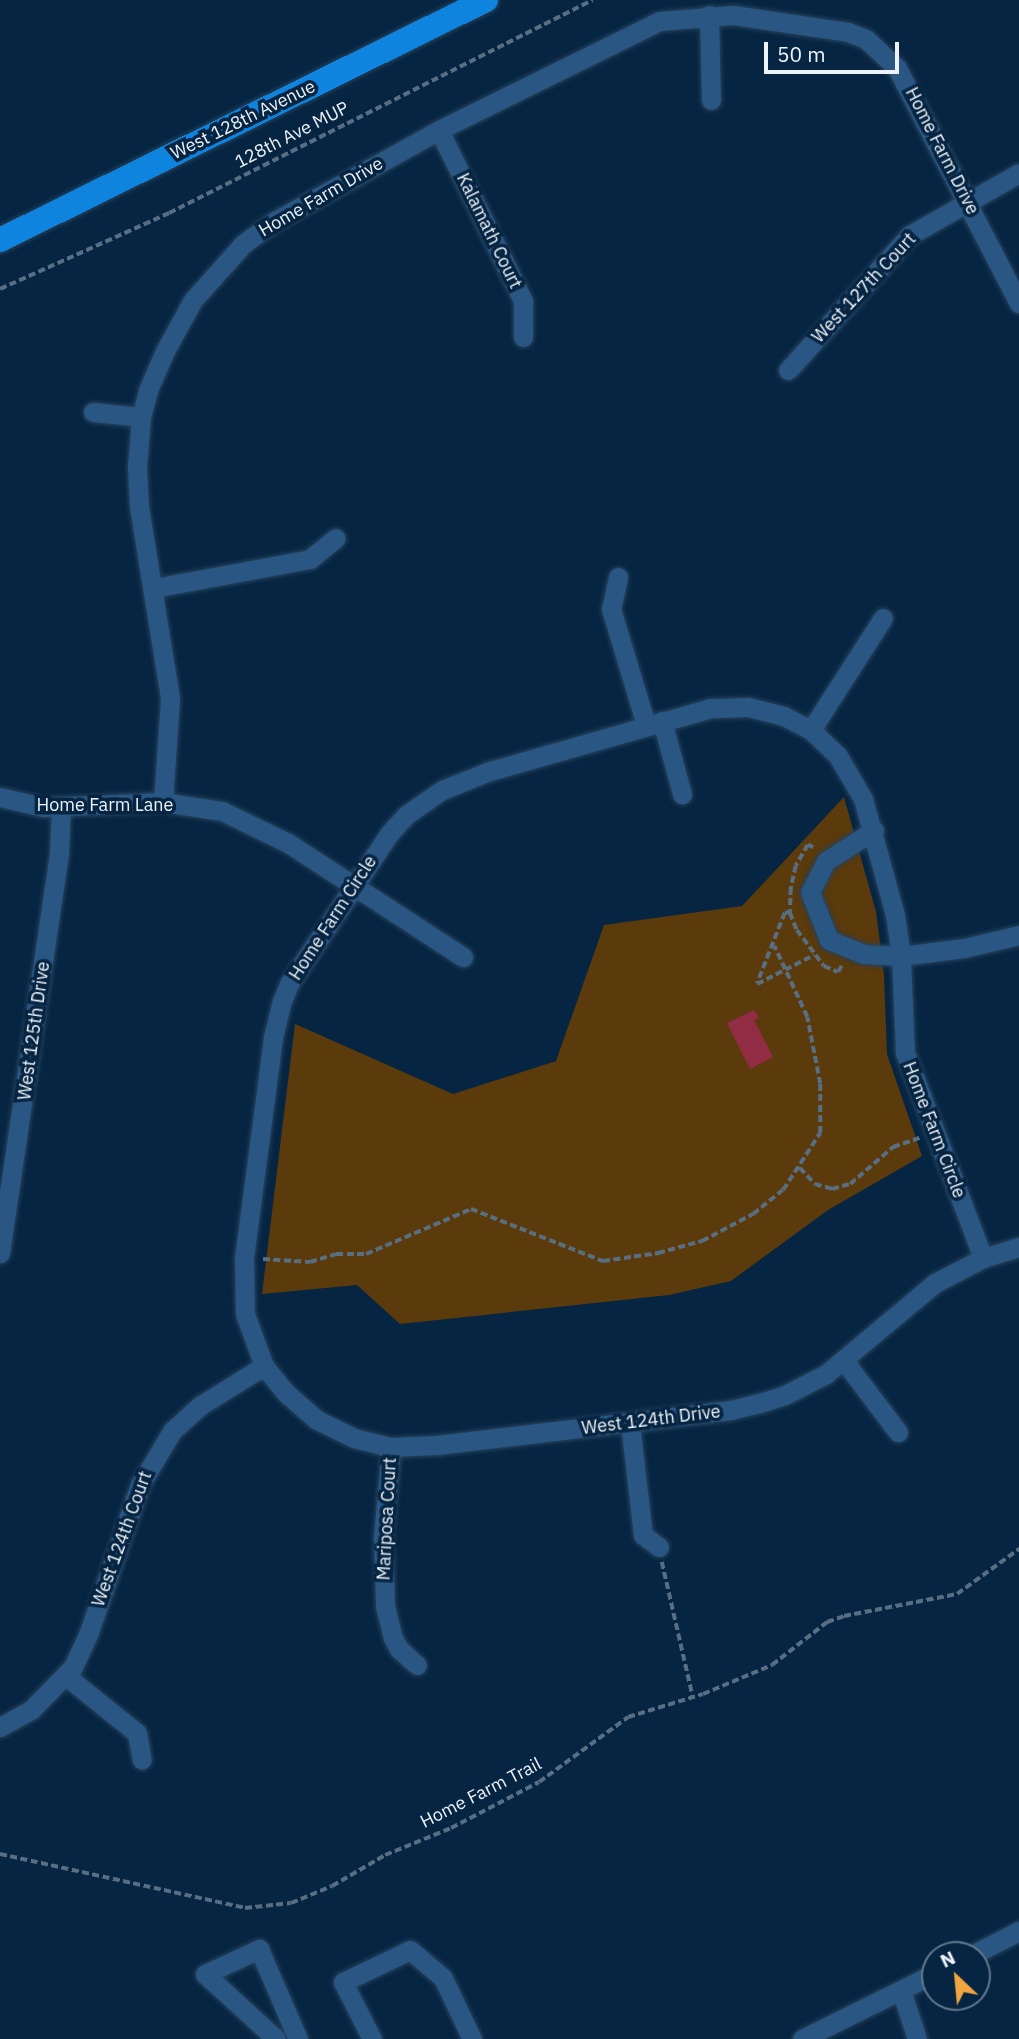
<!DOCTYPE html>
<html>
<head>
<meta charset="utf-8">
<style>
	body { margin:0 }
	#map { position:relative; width:1019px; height:2039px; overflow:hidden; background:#062542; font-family:"IBM Plex Sans",sans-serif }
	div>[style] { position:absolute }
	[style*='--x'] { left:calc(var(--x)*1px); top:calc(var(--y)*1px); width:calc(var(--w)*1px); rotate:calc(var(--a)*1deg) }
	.green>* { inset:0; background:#5b3a0b }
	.water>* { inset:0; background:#912c44 }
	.path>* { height:3.5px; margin-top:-1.75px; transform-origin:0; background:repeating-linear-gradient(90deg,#586e83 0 7px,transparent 0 10.5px) }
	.roads { filter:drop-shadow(0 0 2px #26425c) drop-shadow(0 0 2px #26425c) }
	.minor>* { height:19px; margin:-9.5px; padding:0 9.5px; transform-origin:9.5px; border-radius:9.5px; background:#295682 }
	.major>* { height:24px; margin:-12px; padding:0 12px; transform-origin:12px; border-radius:12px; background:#0e84df }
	span { translate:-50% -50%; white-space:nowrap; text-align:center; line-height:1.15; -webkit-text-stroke:7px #062542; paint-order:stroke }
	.street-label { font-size:18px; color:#edf3f9 }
	.north { position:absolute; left:921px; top:1941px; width:70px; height:70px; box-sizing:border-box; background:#062542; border:2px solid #62778b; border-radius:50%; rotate:334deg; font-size:19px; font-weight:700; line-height:28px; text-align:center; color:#edf3f9 }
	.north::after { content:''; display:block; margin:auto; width:24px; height:32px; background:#f1a540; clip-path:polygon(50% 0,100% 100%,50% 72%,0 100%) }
	.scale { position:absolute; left:764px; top:42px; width:135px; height:32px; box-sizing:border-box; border:4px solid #edf3f9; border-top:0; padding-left:9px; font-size:21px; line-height:24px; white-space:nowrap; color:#edf3f9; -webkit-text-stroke:5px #062542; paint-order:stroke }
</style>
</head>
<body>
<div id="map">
	<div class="green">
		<div style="clip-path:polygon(844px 797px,876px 912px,884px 975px,887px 1054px,922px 1156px,828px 1210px,731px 1281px,669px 1295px,400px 1324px,357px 1285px,262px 1294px,295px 1024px,453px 1094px,556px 1061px,604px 925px,742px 906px)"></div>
	</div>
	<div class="water">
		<div style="clip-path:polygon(754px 1010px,759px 1018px,754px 1020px,773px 1057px,750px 1069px,727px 1023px)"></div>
	</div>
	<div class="path">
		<div style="--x:0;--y:289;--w:185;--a:-24.2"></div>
		<div style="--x:169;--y:213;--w:474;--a:-26.7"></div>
		<div style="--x:813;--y:848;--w:6;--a:-149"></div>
		<div style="--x:808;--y:845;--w:24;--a:120"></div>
		<div style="--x:796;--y:866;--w:23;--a:103"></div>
		<div style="--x:791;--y:888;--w:25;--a:92"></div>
		<div style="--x:790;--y:913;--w:18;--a:68"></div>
		<div style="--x:797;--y:930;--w:45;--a:53.1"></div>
		<div style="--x:824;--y:966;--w:15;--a:23"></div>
		<div style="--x:838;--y:972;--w:10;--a:-61"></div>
		<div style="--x:790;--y:913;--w:5;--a:180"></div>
		<div style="--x:785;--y:913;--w:76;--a:111.5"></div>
		<div style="--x:757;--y:984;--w:64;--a:-27"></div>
		<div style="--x:800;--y:1168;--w:22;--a:47"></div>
		<div style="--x:815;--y:1184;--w:18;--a:16"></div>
		<div style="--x:832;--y:1189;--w:19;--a:-16"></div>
		<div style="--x:850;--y:1184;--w:57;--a:-40.7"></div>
		<div style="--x:893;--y:1147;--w:28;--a:-19"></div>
		<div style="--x:263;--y:1259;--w:47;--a:3.7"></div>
		<div style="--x:310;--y:1262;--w:27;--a:-17"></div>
		<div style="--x:336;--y:1254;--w:30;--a:0"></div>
		<div style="--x:366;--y:1254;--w:114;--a:-23.2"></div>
		<div style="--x:471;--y:1209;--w:142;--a:21.5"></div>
		<div style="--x:603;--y:1261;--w:56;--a:-8.3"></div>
		<div style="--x:658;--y:1253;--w:46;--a:-15.3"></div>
		<div style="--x:702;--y:1241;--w:58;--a:-27.9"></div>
		<div style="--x:753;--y:1214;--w:38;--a:-39"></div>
		<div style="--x:783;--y:1190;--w:68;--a:-57"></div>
		<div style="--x:820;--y:1133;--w:49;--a:-90"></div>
		<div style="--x:820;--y:1084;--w:68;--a:-101"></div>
		<div style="--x:807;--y:1017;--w:78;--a:-114.9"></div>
		<div style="--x:662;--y:1562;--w:139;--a:77.1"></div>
		<div style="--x:0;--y:1854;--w:251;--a:12.4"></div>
		<div style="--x:245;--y:1908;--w:46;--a:-6.2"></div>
		<div style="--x:291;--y:1903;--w:44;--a:-22.5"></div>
		<div style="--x:332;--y:1886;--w:61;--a:-30.3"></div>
		<div style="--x:385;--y:1855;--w:71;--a:-22.2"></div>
		<div style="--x:451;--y:1828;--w:99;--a:-27.6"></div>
		<div style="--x:539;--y:1782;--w:110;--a:-36.1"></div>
		<div style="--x:628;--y:1717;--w:78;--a:-17"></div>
		<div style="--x:703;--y:1694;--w:75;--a:-22.8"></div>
		<div style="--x:772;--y:1665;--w:70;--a:-38"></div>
		<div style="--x:827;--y:1622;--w:18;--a:-19"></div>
		<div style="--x:844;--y:1616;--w:115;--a:-11"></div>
		<div style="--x:957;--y:1594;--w:77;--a:-36"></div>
	</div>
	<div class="roads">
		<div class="minor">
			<div style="--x:709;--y:15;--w:85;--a:88.7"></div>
			<div style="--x:439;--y:130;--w:191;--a:63.8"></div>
			<div style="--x:523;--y:301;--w:36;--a:90"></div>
			<div style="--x:788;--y:370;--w:182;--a:-47.9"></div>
			<div style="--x:910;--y:235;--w:125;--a:-29.6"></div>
			<div style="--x:93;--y:412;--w:48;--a:5.9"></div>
			<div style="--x:618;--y:577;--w:33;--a:102"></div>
			<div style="--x:611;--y:609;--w:121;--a:73.2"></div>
			<div style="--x:154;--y:588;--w:159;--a:-10.5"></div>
			<div style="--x:310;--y:559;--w:33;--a:-39"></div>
			<div style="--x:662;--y:721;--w:76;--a:74.7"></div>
			<div style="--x:811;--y:730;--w:133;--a:-57.3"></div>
			<div style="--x:0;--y:797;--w:44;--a:13.1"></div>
			<div style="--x:43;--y:807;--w:120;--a:-2.4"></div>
			<div style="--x:163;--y:802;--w:60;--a:8.7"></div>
			<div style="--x:222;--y:811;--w:73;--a:25.9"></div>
			<div style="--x:288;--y:843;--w:209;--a:33.1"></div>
			<div style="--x:163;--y:802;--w:104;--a:-86.1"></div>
			<div style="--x:170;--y:698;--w:193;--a:-99.2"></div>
			<div style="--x:139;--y:507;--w:40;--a:-92.9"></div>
			<div style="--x:137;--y:467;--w:50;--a:-85.4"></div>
			<div style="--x:141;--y:417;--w:28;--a:-75"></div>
			<div style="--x:148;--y:390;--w:43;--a:-66.4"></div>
			<div style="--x:165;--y:351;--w:58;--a:-61.2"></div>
			<div style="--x:193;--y:300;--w:75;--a:-48.2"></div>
			<div style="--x:243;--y:244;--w:39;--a:-36"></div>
			<div style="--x:275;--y:221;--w:188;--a:-29"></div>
			<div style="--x:439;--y:130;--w:246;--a:-26.3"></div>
			<div style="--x:660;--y:21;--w:73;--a:-4.7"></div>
			<div style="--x:733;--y:15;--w:116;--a:8.4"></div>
			<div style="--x:848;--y:32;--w:19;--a:21"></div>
			<div style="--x:866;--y:39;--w:42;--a:43.1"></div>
			<div style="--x:897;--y:68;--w:265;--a:62.6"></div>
			<div style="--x:874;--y:830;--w:57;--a:147.1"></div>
			<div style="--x:826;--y:861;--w:35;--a:117"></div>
			<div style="--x:810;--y:892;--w:52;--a:68.4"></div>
			<div style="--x:829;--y:940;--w:37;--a:22"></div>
			<div style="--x:863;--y:954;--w:38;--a:3"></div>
			<div style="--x:901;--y:956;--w:64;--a:-7.2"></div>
			<div style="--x:964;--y:948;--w:57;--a:-13.3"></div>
			<div style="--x:0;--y:1253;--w:405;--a:-81.6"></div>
			<div style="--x:59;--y:852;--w:44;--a:-87.4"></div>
			<div style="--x:983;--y:1258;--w:219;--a:-110.8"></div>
			<div style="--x:905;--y:1053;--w:97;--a:-92.4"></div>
			<div style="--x:901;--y:956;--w:41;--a:-98.3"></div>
			<div style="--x:895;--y:915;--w:120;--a:-105.4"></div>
			<div style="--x:863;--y:799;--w:50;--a:-120.2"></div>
			<div style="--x:838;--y:756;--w:37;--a:-136"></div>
			<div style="--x:811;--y:730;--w:30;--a:-153"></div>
			<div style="--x:784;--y:716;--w:38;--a:-166"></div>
			<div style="--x:747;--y:707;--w:36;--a:178"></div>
			<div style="--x:711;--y:708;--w:233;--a:164.1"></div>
			<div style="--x:487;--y:772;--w:48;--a:158.2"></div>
			<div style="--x:442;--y:790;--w:44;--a:145.2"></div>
			<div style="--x:406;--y:815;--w:25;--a:132"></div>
			<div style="--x:389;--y:834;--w:180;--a:123.7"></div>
			<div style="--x:289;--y:984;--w:18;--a:112"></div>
			<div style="--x:282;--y:1001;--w:38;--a:104"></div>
			<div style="--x:273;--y:1038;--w:221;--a:97.5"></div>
			<div style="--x:244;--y:1257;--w:57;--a:89"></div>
			<div style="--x:245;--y:1314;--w:55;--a:69.9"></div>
			<div style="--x:264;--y:1366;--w:36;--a:51"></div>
			<div style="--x:287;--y:1394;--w:40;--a:41"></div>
			<div style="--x:317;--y:1420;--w:41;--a:25.9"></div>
			<div style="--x:354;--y:1438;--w:38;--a:14"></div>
			<div style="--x:391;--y:1447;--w:46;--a:-2.5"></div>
			<div style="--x:437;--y:1445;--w:296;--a:-6.8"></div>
			<div style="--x:731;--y:1410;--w:30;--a:-14"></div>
			<div style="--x:760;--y:1403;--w:26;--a:-18"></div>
			<div style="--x:785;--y:1395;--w:46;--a:-27.1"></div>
			<div style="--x:826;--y:1374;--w:142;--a:-39.9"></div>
			<div style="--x:935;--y:1283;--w:54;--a:-27.5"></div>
			<div style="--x:983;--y:1258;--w:38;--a:-17"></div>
			<div style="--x:845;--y:1362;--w:88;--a:52.9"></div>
			<div style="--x:630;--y:1423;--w:113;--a:83.4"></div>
			<div style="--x:643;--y:1535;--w:20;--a:37"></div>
			<div style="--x:391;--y:1447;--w:90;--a:95.1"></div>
			<div style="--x:383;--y:1537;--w:69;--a:88.3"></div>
			<div style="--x:385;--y:1606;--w:33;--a:76"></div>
			<div style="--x:393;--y:1638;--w:13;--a:61"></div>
			<div style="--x:399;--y:1649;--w:24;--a:42"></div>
			<div style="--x:66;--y:1676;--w:91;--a:38.8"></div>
			<div style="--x:137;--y:1733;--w:27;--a:80"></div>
			<div style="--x:0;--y:1727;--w:35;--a:-29"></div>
			<div style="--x:31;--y:1710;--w:60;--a:-45.7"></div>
			<div style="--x:73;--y:1667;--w:38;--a:-65"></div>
			<div style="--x:89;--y:1632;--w:156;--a:-70.9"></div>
			<div style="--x:140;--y:1485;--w:63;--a:-59.3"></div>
			<div style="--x:172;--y:1431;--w:39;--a:-42"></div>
			<div style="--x:201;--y:1405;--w:74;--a:-31.8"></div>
			<div style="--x:972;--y:1955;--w:53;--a:-27.1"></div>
			<div style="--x:901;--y:1990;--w:52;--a:71.9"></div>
			<div style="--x:276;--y:2039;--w:96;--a:-137.5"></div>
			<div style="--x:205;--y:1974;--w:60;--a:-24.8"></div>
			<div style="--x:259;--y:1949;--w:98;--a:66.6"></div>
			<div style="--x:372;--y:2039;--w:64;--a:-117"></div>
			<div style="--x:343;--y:1982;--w:74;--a:-25.5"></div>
			<div style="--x:410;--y:1950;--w:43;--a:40.3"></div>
			<div style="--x:443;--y:1978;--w:68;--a:64.6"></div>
			<div style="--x:802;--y:2039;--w:148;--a:-26.4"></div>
		</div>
		<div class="major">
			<div style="--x:0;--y:240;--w:542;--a:-26.28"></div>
		</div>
	</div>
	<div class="street-label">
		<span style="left:243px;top:120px;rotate:-26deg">West 128th Avenue</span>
		<span style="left:292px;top:135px;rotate:-27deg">128th Ave MUP</span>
		<span style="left:942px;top:151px;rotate:63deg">Home Farm Drive</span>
		<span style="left:321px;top:197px;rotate:-30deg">Home Farm Drive</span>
		<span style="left:489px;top:231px;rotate:64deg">Kalamath Court</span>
		<span style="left:864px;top:288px;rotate:-47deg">West 127th Court</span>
		<span style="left:105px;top:805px">Home Farm Lane</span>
		<span style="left:333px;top:918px;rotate:-57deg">Home Farm Circle</span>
		<span style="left:34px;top:1031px;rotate:-82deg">West 125th Drive</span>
		<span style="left:934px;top:1130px;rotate:69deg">Home Farm Circle</span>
		<span style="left:651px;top:1420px;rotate:-7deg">West 124th Drive</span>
		<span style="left:387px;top:1519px;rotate:-87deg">Mariposa Court</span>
		<span style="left:122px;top:1539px;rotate:-70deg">West 124th Court</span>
		<span style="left:481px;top:1793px;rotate:-27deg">Home Farm Trail</span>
	</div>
	<div class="north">N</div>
	<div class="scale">50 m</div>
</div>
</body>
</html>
